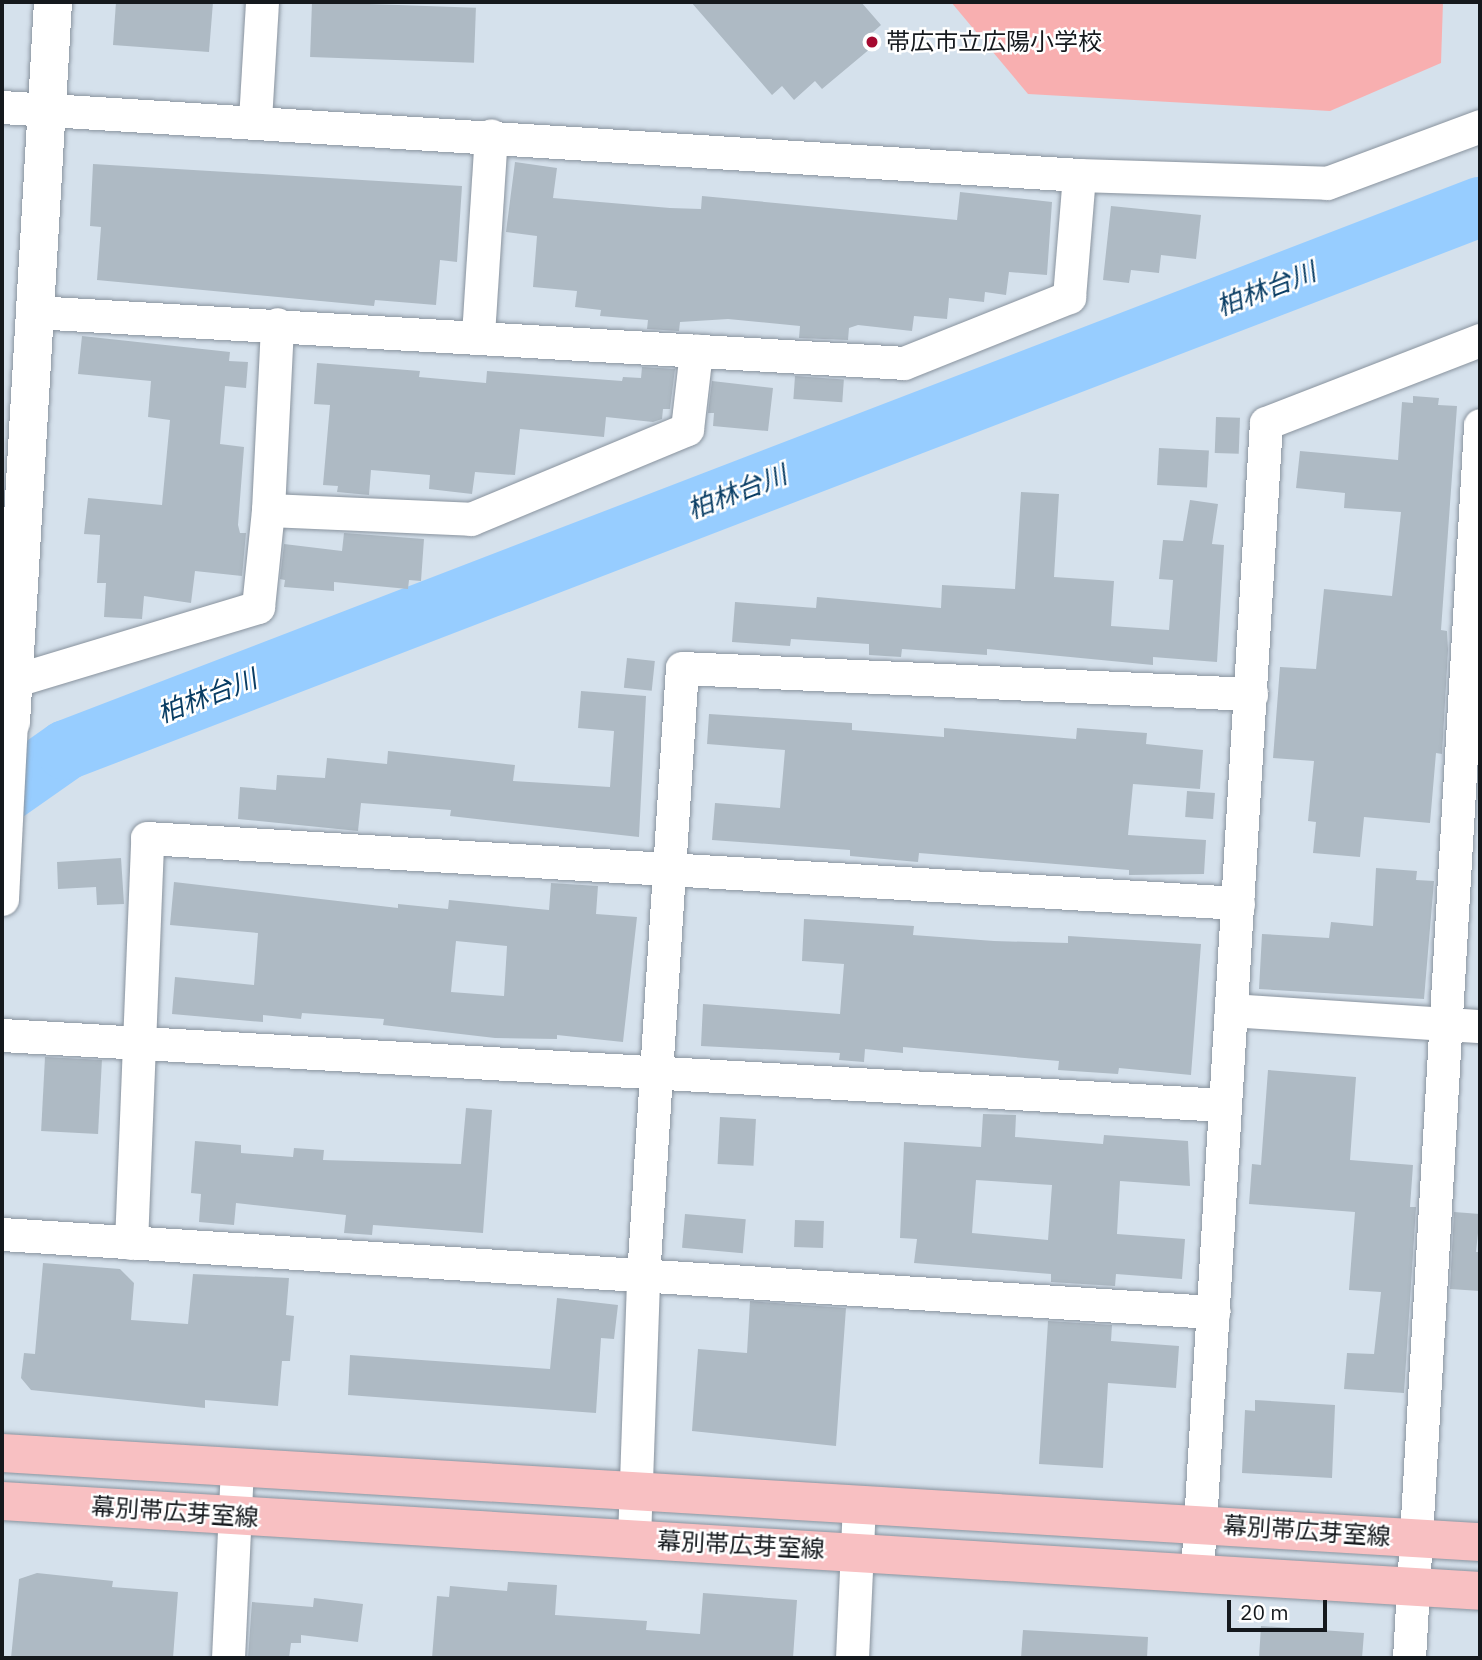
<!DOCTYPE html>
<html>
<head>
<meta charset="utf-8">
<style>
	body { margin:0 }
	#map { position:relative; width:1482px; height:1660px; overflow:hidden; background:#d5e1ec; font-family:"IBM Plex Sans","Noto Sans JP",sans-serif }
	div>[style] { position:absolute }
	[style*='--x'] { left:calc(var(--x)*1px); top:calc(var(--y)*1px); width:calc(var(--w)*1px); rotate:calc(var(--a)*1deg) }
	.green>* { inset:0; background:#f8afb0 }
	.river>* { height:60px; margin:-30px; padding:0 30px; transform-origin:30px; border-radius:30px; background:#97cdff }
	.building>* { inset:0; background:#aebac4; transform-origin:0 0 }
	.roads { filter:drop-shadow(0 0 2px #89939e) drop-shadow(0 0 2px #89939e) }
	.minor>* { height:33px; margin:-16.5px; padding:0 16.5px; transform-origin:16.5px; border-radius:16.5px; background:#fff }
	.tertiary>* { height:38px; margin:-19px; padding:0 19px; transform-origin:19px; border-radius:19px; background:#fff }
	.primary>* { height:38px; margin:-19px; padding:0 19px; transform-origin:19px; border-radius:19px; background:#f8c0c2 }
	.dots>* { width:19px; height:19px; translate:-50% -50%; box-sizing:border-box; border:4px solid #fff; border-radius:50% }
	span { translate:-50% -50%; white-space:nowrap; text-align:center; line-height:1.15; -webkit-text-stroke:5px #fff; paint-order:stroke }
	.poi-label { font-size:24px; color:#15191d }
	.left { translate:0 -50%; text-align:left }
	.street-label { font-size:24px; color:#15191d }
	.water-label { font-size:26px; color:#093d64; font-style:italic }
	.frame { position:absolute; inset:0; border:4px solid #15191d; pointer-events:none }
	.scale { position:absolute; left:1227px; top:1600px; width:100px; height:32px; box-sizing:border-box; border:4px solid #15191d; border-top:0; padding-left:9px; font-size:21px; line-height:24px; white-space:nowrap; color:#15191d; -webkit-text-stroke:5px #fff; paint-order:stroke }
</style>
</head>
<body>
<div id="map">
	<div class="green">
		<div style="clip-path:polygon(951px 2px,1443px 2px,1441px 63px,1330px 111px,1028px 94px)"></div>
	</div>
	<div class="river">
		<div style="--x:2;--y:795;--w:78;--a:-35.1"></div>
		<div style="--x:66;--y:750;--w:1515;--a:-21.01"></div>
	</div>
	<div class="building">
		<div style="clip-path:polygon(116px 2px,213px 2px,209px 52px,113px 45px)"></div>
		<div style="left:312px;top:2px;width:164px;height:55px;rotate:2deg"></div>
		<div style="clip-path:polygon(691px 2px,861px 2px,881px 25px,864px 40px,871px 48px,822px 89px,815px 81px,794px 100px,782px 86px,772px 95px)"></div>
		<div style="clip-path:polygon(515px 162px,557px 168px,553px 198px,670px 208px,701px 209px,702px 196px,957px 220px,960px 192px,1052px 202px,1047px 275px,1009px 272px,1006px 295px,985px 292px,984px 302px,949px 298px,947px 319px,914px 316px,912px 331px,858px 325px,849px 328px,848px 340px,799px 338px,800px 326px,728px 319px,680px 322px,679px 331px,647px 329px,648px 320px,600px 316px,601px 310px,575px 307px,577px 291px,533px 287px,537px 236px,506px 232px)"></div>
		<div style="clip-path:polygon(93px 164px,462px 186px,457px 262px,440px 260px,436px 305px,375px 300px,374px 306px,97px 280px,101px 227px,90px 226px)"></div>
		<div style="clip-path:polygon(1111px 206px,1201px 215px,1196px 259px,1161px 255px,1159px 273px,1131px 270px,1129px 283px,1103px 280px)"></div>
		<div style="clip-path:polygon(82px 336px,230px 352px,229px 361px,248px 362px,246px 388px,225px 386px,220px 444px,244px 447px,238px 525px,240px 533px,246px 533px,242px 576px,195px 571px,191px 603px,144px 596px,142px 619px,104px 617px,106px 583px,97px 583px,100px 535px,84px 534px,88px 498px,162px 505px,170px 420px,148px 417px,151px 381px,78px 374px)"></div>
		<div style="clip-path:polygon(317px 363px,420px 371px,419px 377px,486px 383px,487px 371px,622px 381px,623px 377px,641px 378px,642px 367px,675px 369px,670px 409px,663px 409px,662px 419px,653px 422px,606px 417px,604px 437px,520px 429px,515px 475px,475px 472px,472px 494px,429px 489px,430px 475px,371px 470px,369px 495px,337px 492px,338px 486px,323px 485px,330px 405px,314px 404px)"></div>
		<div style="left:795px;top:376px;width:49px;height:23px;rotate:4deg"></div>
		<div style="clip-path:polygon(712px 381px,773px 388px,768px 431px,713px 426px,714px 413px,708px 413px)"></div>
		<div style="clip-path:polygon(1413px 396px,1439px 398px,1438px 405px,1457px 406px,1441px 630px,1447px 631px,1448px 650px,1442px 754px,1436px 753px,1430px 823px,1364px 817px,1360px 857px,1313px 853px,1316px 822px,1308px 821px,1314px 761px,1273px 758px,1280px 667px,1316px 669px,1324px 589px,1392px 596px,1401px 512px,1344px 508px,1345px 493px,1296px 488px,1300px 451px,1398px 460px,1402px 402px,1413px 403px)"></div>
		<div style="left:1216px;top:417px;width:24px;height:36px;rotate:2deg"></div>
		<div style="left:1159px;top:448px;width:50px;height:37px;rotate:3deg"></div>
		<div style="clip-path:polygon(1021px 492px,1059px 494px,1054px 577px,1114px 581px,1111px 626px,1169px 630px,1173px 580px,1159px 579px,1163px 540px,1183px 541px,1190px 500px,1218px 504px,1212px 544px,1224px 545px,1217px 662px,1153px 657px,1153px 665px,987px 649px,987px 655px,902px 649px,901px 657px,869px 655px,869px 644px,791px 639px,790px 646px,732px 642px,735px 602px,816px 608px,817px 597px,941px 608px,942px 585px,1015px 589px)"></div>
		<div style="clip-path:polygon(344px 533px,424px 539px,421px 581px,409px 580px,408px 589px,334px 582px,334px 591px,284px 587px,285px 580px,280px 579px,284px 544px,342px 551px)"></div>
		<div style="left:627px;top:658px;width:28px;height:30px;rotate:6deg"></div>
		<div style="clip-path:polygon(581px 691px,646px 696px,639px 837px,450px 816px,451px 810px,361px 803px,358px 831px,238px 819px,240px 787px,276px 790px,277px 775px,325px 778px,327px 758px,387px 764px,388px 751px,515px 765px,513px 781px,610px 787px,614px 731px,578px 728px)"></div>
		<div style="clip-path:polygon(709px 714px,852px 723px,852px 730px,944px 737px,944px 728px,1076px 739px,1077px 728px,1147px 733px,1146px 744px,1203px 750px,1200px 789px,1133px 784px,1128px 835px,1206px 840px,1204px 874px,1129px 875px,1129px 870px,919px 853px,918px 862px,850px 856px,850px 850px,712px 840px,715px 803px,780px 808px,785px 750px,707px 744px)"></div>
		<div style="left:1187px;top:791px;width:28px;height:26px;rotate:4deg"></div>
		<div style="clip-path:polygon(121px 858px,124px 904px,97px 905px,96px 887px,58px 889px,57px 862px)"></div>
		<div style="clip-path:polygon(1376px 868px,1417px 871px,1416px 880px,1434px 881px,1424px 999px,1259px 989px,1262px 934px,1329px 938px,1331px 922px,1373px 926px)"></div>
		<div style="clip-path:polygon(evenodd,174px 882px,398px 908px,398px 904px,448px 909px,449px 900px,549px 910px,551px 883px,598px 886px,596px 914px,637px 917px,623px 1042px,557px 1035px,557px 1039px,495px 1038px,383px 1025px,384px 1019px,302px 1013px,301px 1019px,263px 1015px,263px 1022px,172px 1014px,175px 977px,254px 985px,258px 933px,170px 925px,174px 882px,456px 941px,507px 946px,504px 996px,451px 992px,456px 941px)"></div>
		<div style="clip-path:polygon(804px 919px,914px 926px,913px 935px,994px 941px,1068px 943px,1068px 936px,1201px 944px,1191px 1075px,1119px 1068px,1118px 1074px,1058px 1070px,1059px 1061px,903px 1047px,903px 1053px,865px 1049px,864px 1062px,839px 1060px,840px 1053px,701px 1046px,703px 1004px,840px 1014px,844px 964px,802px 961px)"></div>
		<div style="left:45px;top:1057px;width:57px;height:74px;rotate:3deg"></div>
		<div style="clip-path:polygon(1268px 1070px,1356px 1077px,1350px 1160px,1413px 1165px,1410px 1207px,1416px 1207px,1404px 1393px,1344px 1389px,1347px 1353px,1374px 1354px,1381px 1292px,1349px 1290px,1355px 1212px,1249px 1204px,1252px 1164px,1261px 1165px)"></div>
		<div style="clip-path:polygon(466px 1108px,492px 1110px,483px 1233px,373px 1225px,372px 1235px,344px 1233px,346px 1215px,236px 1203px,234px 1225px,199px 1222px,201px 1194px,191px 1193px,195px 1141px,241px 1145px,241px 1153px,293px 1157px,294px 1148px,324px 1150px,323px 1160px,461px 1164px)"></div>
		<div style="clip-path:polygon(evenodd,983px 1114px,1016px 1115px,1015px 1137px,1103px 1144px,1104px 1135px,1188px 1141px,1190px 1186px,1120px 1181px,1117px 1234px,1185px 1239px,1182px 1279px,1116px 1274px,1115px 1286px,1051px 1282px,1051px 1274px,914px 1263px,917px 1239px,900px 1238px,904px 1142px,981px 1147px,983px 1114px,976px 1180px,1052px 1185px,1048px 1240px,972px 1233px,976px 1180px)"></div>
		<div style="left:720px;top:1117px;width:36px;height:47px;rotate:3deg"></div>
		<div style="clip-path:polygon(1454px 1212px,1480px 1214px,1476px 1252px,1480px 1252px,1480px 1291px,1450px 1289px)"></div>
		<div style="left:685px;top:1214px;width:61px;height:34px;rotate:5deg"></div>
		<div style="left:795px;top:1220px;width:29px;height:27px;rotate:2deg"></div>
		<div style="clip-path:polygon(43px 1263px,120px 1269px,134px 1283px,131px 1320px,188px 1324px,193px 1274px,289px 1278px,286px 1315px,294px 1316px,290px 1361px,282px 1361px,278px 1406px,205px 1400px,205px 1408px,31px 1390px,21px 1378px,24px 1353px,35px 1354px)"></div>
		<div style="clip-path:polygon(557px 1298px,618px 1305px,614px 1339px,601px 1338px,596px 1413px,348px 1395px,350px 1355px,550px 1369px)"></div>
		<div style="clip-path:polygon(750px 1301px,846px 1308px,836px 1446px,692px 1431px,698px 1349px,747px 1353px)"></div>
		<div style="clip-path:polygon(1048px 1321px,1112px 1325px,1111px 1341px,1179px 1346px,1176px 1388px,1108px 1383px,1103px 1468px,1039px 1464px)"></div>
		<div style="clip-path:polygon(1255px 1400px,1335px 1405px,1332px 1478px,1242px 1473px,1245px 1410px,1255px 1411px)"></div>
		<div style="clip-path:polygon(37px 1573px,113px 1581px,112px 1587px,178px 1592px,173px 1658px,11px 1658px,19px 1579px)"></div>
		<div style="clip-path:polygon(508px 1582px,557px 1585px,555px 1615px,647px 1621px,646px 1630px,700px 1634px,703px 1593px,797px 1600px,793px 1658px,432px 1658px,437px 1596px,449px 1597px,450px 1586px,507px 1591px)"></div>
		<div style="clip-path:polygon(314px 1598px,363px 1604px,358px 1642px,301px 1635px,301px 1643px,291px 1643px,289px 1658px,248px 1658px,252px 1602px,313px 1607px)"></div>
		<div style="clip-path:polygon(1261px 1626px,1364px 1633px,1362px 1658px,1259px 1658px)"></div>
		<div style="clip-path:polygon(1023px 1630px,1148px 1637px,1147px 1658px,1021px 1658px)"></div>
	</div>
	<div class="roads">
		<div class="minor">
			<div style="--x:2;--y:107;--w:1079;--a:3.61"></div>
			<div style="--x:1079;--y:175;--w:248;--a:1.8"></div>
			<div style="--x:1327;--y:183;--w:163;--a:-20.4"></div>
			<div style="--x:255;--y:120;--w:118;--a:-86.6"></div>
			<div style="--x:34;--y:312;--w:871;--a:3.35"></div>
			<div style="--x:904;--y:363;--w:178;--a:-21.8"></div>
			<div style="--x:1069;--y:297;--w:122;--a:-85.3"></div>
			<div style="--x:478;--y:335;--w:200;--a:-86.3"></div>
			<div style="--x:268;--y:510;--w:203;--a:2.5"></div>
			<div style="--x:471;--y:519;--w:234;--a:-22.6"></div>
			<div style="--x:687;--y:429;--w:79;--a:-83.4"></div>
			<div style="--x:13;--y:681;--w:256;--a:-16.8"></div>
			<div style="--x:258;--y:607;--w:98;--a:-84.1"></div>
			<div style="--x:268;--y:510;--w:186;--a:-87.2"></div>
			<div style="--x:2;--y:899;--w:177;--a:-87.1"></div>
			<div style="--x:1231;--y:1010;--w:250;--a:3.7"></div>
			<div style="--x:2;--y:1035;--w:1225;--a:3.28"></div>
			<div style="--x:2;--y:1234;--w:1214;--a:3.69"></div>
			<div style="--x:131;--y:1243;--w:405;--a:-87.7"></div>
			<div style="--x:147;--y:838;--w:1093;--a:3.41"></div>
			<div style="--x:634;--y:1539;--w:262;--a:-88"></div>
			<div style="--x:643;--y:1277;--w:610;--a:-86.34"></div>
			<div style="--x:682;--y:668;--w:570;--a:2.62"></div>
			<div style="--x:1197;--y:1573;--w:1152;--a:-86.57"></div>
			<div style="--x:1266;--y:423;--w:230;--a:-21.2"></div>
			<div style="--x:228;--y:1658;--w:192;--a:-87.3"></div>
			<div style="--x:852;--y:1658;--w:155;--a:-87.4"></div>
			<div style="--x:1409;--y:1658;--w:1235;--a:-86.7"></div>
		</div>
		<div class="tertiary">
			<div style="--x:11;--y:722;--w:721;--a:-86.66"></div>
		</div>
		<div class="primary">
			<div style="--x:2;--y:1453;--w:1481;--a:3.45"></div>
			<div style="--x:2;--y:1501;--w:1481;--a:3.48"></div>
		</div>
	</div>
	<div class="dots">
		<div style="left:872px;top:42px;background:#a50930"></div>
	</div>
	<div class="poi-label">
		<span class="left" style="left:886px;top:42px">帯広市立広陽小学校</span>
	</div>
	<div class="street-label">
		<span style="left:175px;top:1512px;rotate:4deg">幕別帯広芽室線</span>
		<span style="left:1307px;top:1531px;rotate:4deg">幕別帯広芽室線</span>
		<span style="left:741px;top:1545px;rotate:3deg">幕別帯広芽室線</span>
	</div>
	<div class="water-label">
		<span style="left:1266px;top:289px;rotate:-21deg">柏林台川</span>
		<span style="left:737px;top:492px;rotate:-21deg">柏林台川</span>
		<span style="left:207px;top:696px;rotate:-21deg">柏林台川</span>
	</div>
	<div class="frame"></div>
	<div class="scale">20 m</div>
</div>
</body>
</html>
